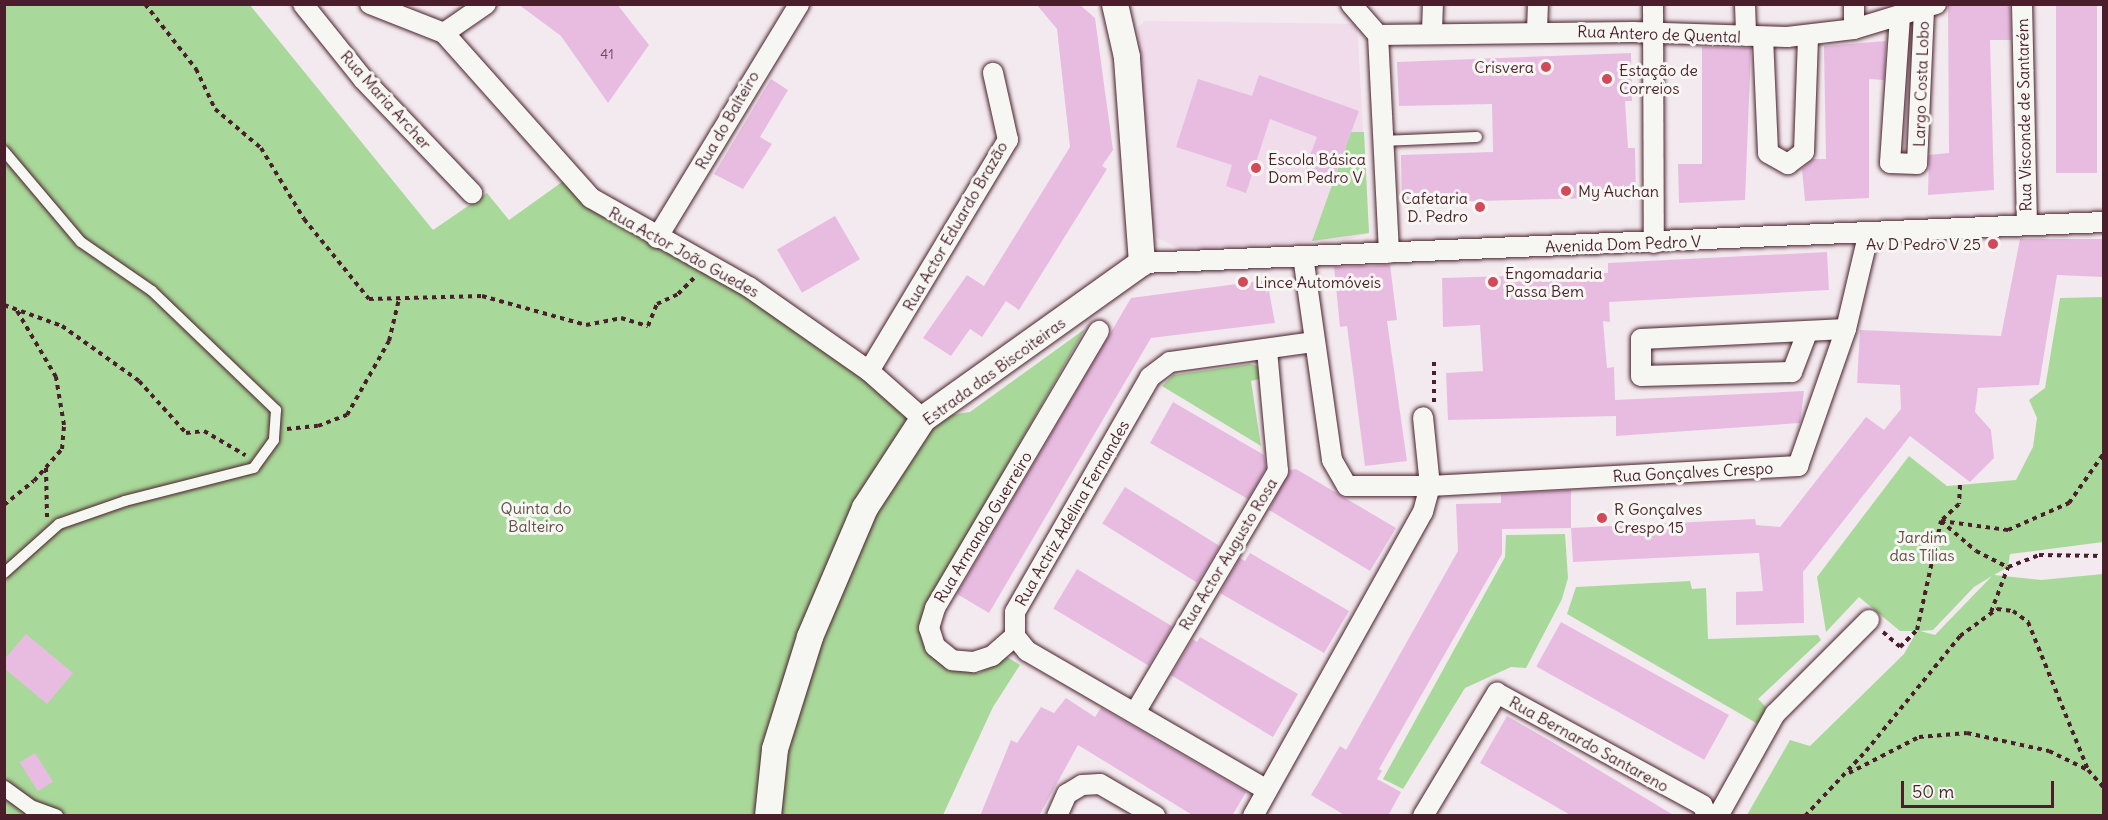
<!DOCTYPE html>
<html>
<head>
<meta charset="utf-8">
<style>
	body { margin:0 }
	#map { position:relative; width:2108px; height:820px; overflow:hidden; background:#f3eaef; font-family:Delius,sans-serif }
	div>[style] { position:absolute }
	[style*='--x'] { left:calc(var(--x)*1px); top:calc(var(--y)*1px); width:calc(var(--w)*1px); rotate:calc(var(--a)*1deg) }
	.built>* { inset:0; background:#f0dceb }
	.green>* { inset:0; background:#a9d99a }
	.building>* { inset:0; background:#e8bce1; transform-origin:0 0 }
	.path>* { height:4px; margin-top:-2px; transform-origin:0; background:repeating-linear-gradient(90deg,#4a1f2b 0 4.5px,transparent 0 9px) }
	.roads { filter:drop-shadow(0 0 2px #4a1f2b) drop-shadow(0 0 2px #4a1f2b) }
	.service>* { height:10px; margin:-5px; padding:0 5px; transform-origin:5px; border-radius:5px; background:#f6f6f2 }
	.pedestrian>* { height:15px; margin:-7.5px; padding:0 7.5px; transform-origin:7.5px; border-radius:7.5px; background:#f6f6f2 }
	.minor>* { height:20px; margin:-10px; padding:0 10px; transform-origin:10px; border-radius:10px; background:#f6f6f2 }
	.tertiary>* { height:26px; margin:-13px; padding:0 13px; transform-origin:13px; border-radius:13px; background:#f6f6f2 }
	.dots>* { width:16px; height:16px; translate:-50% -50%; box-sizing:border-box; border:3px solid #f6f6f2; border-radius:50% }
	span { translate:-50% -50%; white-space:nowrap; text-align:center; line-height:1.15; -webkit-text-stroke:6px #f6f6f2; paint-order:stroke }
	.number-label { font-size:14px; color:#724658 }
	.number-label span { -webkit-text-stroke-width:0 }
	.street-label { font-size:16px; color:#4a1f2b }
	.poi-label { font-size:16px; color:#4a1f2b }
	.right { translate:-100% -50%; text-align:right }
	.left { translate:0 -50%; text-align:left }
	.park-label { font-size:16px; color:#624e47 }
	.frame { position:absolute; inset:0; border:6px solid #4a1f2b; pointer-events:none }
	.scale { position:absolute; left:1901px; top:781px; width:153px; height:27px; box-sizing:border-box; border:3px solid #4a1f2b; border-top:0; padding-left:8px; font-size:18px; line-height:21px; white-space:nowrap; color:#4a1f2b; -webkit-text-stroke:4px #f6f6f2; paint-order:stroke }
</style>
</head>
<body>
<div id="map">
	<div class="built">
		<div style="clip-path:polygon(1145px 21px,1357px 24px,1369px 233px,1349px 239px,1180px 249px,1156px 237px,1150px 221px,1138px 42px,1138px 27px)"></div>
	</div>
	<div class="green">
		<div style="clip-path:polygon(5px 5px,250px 5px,433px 230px,487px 193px,509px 220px,569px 177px,708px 264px,923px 419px,970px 412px,1085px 329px,940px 583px,924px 622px,952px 669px,979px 673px,1007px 657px,1020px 665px,993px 707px,943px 815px,5px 816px)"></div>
		<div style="clip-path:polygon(1351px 132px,1364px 132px,1369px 233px,1312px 241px)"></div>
		<div style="clip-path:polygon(evenodd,2103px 297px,2103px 542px,2010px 554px,2008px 567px,1994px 575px,2041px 580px,2103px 574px,2103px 815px,1747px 815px,1790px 740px,1810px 746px,1904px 654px,1917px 631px,1900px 631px,1859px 597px,1826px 632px,1817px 577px,1909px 456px,1947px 486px,2016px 480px,2033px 447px,2037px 418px,2029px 400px,2045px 388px,2060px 298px,2103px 297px,1992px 576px,1935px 635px,1920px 631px,1933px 630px,1974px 587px,1992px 576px)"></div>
		<div style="clip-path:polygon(1250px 364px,1258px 366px,1263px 378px,1251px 381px,1261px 446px,1162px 386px,1173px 375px)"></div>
		<div style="clip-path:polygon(1565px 534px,1568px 578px,1562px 599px,1526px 668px,1511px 667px,1465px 688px,1403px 789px,1383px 779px,1505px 557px,1506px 535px)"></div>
		<div style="clip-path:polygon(1690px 581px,1692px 589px,1706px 588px,1708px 639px,1818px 635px,1821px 640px,1758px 699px,1768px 709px,1758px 724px,1567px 614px,1576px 587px)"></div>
	</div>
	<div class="building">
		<div style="clip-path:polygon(518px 4px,617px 4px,649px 45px,608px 103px,561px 36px)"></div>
		<div style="clip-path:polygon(1036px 4px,1079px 4px,1095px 18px,1113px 150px,1102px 166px,1107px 169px,1019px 310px,1006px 301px,982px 337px,970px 329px,951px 356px,923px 338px,967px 275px,984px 286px,1070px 147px,1057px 29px)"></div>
		<div style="clip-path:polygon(1948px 4px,2010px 4px,2011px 40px,1990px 40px,1994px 190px,1928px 195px,1929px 155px,1949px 153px)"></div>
		<div style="left:2056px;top:4px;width:41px;height:169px"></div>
		<div style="clip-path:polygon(1886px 41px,1884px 80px,1869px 79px,1869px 198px,1805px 201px,1802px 169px,1813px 159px,1826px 159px,1824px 46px)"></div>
		<div style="clip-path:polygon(1702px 47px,1751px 48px,1745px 200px,1679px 203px,1678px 164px,1702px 164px)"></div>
		<div style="clip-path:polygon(1631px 53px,1632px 101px,1625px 101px,1628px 148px,1635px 148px,1636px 197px,1402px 203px,1401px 155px,1493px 152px,1492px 104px,1399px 106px,1397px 62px)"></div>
		<div style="clip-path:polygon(1259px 75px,1359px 111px,1334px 178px,1305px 168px,1317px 137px,1270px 119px,1246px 193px,1226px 186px,1232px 165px,1176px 147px,1198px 79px,1252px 96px)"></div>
		<div style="clip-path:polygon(771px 79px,788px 90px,760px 137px,772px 144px,743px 189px,714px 174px)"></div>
		<div style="left:835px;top:216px;width:50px;height:67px;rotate:60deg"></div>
		<div style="clip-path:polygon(2020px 239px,2103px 239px,2103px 277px,2057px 275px,2039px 385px,1978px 388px,1975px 412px,1991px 430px,1994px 458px,1970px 482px,1910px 436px,1803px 572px,1804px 623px,1736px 625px,1736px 592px,1763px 591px,1759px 553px,1573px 562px,1571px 528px,1755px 519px,1756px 525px,1780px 527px,1866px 417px,1884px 430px,1901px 409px,1900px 385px,1857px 383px,1860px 330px,2001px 336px)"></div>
		<div style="clip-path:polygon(1827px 252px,1829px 290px,1609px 302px,1610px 322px,1603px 321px,1607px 368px,1614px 367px,1615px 400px,1804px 391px,1800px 423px,1616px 436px,1616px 416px,1448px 420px,1446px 373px,1483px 371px,1480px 325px,1443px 327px,1442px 278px,1608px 273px,1608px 263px)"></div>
		<div style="clip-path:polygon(1390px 265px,1397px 320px,1387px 321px,1407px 461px,1365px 466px,1347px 326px,1340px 327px,1334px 267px)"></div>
		<div style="clip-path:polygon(1267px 280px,1275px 323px,1151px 338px,989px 613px,957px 594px,1131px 298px)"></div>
		<div style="clip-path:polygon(1173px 402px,1264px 455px,1266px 468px,1248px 499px,1150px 443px)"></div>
		<div style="clip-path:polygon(1296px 469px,1396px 528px,1370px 571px,1269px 510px,1290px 470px)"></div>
		<div style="left:1125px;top:487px;width:112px;height:43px;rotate:32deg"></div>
		<div style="clip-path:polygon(1571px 490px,1571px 528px,1502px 529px,1502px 554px,1379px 769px,1382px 771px,1377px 779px,1401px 792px,1388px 816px,1346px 816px,1311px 795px,1340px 746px,1346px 750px,1458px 551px,1456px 504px,1501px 503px,1501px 494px)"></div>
		<div style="clip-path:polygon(1250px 553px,1349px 611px,1324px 653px,1220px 593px,1240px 558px,1245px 561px)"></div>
		<div style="left:1077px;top:569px;width:111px;height:46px;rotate:31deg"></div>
		<div style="left:1561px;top:622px;width:192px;height:51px;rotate:29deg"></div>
		<div style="clip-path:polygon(26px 634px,73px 673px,47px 704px,4px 668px,4px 660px)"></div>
		<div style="clip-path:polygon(1200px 637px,1298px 694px,1273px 737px,1171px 675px,1193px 639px,1197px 642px)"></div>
		<div style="clip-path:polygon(1066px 698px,1095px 717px,1101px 708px,1246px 792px,1232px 816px,1194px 816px,1078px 745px,1039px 816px,980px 816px,1011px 740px,1017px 743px,1041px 707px,1054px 713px)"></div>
		<div style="clip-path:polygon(1507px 716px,1554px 743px,1675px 816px,1572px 816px,1480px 763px)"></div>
		<div style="left:35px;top:753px;width:34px;height:18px;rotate:58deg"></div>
	</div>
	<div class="path">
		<div style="--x:145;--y:4;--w:83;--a:51.9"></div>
		<div style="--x:196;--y:69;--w:44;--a:64.6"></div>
		<div style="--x:215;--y:109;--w:60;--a:40.3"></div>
		<div style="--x:261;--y:148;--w:83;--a:58.8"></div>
		<div style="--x:304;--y:219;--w:103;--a:50.9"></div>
		<div style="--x:369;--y:299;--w:113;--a:-1.5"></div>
		<div style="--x:482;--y:296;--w:108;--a:15.6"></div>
		<div style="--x:586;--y:325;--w:36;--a:-11"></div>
		<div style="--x:621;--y:318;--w:28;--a:17"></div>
		<div style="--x:648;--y:326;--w:24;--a:-68"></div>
		<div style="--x:657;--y:304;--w:23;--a:-25"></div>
		<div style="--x:678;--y:294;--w:24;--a:-45"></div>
		<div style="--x:4;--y:305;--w:62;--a:19.9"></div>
		<div style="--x:62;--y:326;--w:95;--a:35.5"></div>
		<div style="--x:139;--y:381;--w:70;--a:47.9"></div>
		<div style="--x:186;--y:433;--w:18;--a:-6"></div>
		<div style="--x:204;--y:431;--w:48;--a:30.3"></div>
		<div style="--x:1434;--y:362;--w:41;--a:90"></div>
		<div style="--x:287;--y:429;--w:31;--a:-6"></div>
		<div style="--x:318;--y:426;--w:31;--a:-21"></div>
		<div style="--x:347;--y:415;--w:85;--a:-60.4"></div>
		<div style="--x:389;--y:341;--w:43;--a:-76.6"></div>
		<div style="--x:46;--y:468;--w:49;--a:88.8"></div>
		<div style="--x:1960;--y:485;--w:19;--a:93"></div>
		<div style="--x:1959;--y:504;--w:25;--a:137"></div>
		<div style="--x:1941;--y:521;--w:46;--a:40.6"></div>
		<div style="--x:1976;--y:551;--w:36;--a:27"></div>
		<div style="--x:2008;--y:567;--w:33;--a:-21"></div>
		<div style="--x:2039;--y:555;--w:65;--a:0.9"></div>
		<div style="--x:4;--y:505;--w:38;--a:-39"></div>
		<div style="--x:34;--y:481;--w:43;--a:-48.8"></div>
		<div style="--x:62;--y:449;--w:24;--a:-85"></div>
		<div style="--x:64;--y:425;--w:49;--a:-99.5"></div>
		<div style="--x:56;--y:377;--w:79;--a:-120.5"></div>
		<div style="--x:1991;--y:612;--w:48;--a:-69.3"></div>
		<div style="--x:1883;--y:632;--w:23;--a:41"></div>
		<div style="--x:1900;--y:647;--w:24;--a:-45"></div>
		<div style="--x:1917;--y:630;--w:112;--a:-77.6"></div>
		<div style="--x:1941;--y:521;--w:68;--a:7.7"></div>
		<div style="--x:2008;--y:530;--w:67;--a:-23.9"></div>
		<div style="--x:2069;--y:503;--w:61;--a:-55"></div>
		<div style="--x:1849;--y:773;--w:79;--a:-27.2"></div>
		<div style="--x:1919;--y:737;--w:48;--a:-4.8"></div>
		<div style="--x:1967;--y:733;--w:84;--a:12.4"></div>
		<div style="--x:2049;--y:751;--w:43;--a:26"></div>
		<div style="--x:2088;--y:770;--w:24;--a:48"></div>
		<div style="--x:1805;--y:816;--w:89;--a:-46.8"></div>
		<div style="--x:1866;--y:751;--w:149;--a:-50.7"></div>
		<div style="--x:1960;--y:636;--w:46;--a:-36.1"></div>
		<div style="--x:1997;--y:609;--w:16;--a:7"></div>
		<div style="--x:2013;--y:611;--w:19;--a:36"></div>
		<div style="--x:2028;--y:622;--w:160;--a:67.9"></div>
	</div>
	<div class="roads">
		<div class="service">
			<div style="--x:1381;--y:141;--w:96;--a:-2.4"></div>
			<div style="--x:4;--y:151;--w:119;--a:49.8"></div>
			<div style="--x:81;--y:242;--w:86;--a:34.6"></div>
			<div style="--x:152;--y:291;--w:172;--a:43.8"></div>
			<div style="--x:276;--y:410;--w:30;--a:94"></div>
			<div style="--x:274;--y:440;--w:34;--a:126"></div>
			<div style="--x:254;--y:468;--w:133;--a:165.7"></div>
			<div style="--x:125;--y:501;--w:70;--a:160.8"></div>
			<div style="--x:59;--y:524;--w:74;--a:138.3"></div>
		</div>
		<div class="pedestrian">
			<div style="--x:4;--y:788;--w:32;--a:36"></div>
			<div style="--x:30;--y:807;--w:27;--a:20"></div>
		</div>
		<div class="minor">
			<div style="--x:303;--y:4;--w:96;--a:51.3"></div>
			<div style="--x:363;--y:79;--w:158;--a:46.3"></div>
			<div style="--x:370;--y:4;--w:79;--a:21.4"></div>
			<div style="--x:444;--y:33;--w:221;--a:48.3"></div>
			<div style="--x:591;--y:198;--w:181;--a:29.4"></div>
			<div style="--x:749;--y:287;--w:146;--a:35"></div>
			<div style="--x:869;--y:371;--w:72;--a:41.6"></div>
			<div style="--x:1351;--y:4;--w:41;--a:48.9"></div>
			<div style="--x:1653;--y:4;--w:239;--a:89.8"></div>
			<div style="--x:1745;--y:4;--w:32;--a:88"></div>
			<div style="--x:1854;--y:4;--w:25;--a:90"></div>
			<div style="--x:2022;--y:4;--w:221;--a:88.7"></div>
			<div style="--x:1900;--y:16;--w:147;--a:93.9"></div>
			<div style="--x:1890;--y:163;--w:27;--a:2"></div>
			<div style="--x:1917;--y:164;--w:155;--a:-87.4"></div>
			<div style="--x:1432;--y:31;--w:27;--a:-88"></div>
			<div style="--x:1537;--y:31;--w:27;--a:-88"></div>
			<div style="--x:444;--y:33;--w:51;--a:-34.6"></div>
			<div style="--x:1378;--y:35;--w:255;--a:-0.7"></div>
			<div style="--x:1633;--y:32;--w:154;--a:1.9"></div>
			<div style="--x:1787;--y:37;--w:67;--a:-6.8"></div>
			<div style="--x:1854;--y:29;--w:86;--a:-17"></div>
			<div style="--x:1378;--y:35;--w:218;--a:87.1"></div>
			<div style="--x:1763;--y:37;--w:116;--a:87.5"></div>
			<div style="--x:1768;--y:153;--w:23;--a:29"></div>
			<div style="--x:1788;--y:164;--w:20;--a:-37"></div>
			<div style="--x:1804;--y:152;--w:117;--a:-88"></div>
			<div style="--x:657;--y:238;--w:274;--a:-58.7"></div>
			<div style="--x:1303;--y:256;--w:206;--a:81.9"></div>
			<div style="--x:1332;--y:460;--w:30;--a:60"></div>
			<div style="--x:1347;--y:486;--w:83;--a:0"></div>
			<div style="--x:1430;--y:486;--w:369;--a:-3.1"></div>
			<div style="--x:1798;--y:466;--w:145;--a:-70.7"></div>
			<div style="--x:1846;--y:329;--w:96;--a:-76.7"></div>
			<div style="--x:1142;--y:263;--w:963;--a:-2.44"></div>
			<div style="--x:1807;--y:333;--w:42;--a:111"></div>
			<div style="--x:1792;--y:372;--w:151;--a:178.5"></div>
			<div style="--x:1641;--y:376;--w:37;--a:-90"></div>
			<div style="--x:1641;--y:339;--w:205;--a:-2.8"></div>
			<div style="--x:869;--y:371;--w:270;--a:-59"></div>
			<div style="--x:1008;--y:140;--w:69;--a:-102.6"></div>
			<div style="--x:1015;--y:636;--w:30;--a:139"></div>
			<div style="--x:992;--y:656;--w:20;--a:162"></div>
			<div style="--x:973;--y:662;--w:21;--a:-175"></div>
			<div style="--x:952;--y:660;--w:22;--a:-141"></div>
			<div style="--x:935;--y:646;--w:19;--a:-108"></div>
			<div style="--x:929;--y:628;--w:21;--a:-73"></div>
			<div style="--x:935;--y:608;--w:322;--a:-59.4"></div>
			<div style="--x:1136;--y:711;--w:279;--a:-59.4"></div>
			<div style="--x:1278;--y:471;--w:121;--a:-95.2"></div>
			<div style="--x:1267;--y:790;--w:277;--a:-149.9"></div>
			<div style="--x:1027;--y:651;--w:19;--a:-129"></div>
			<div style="--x:1015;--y:636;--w:24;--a:-90"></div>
			<div style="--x:1015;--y:612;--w:271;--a:-60.1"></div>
			<div style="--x:1150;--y:377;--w:25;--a:-37"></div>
			<div style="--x:1170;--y:362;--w:145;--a:-7.9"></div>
			<div style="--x:1057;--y:816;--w:24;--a:-66"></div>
			<div style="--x:1067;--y:794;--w:17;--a:-31"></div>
			<div style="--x:1082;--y:785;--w:18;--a:-3"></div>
			<div style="--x:1100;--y:784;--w:64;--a:30.2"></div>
			<div style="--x:1253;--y:816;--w:348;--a:-60.8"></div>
			<div style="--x:1423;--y:512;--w:27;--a:-75"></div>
			<div style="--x:1430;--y:486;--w:69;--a:-95.8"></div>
			<div style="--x:1423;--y:816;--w:144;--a:-59"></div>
			<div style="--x:1497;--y:693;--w:234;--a:28.6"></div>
			<div style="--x:1702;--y:805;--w:13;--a:61"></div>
			<div style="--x:1718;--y:816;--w:117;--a:-60.8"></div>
			<div style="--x:1775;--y:714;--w:133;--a:-45"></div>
		</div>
		<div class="tertiary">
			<div style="--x:768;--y:816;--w:67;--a:-84"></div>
			<div style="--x:775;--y:749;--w:117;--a:-72.6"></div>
			<div style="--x:810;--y:637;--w:140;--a:-66.9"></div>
			<div style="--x:865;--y:508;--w:106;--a:-56.9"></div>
			<div style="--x:923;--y:419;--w:269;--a:-35.5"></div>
			<div style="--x:1142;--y:263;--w:207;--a:-94.2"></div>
			<div style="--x:1127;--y:57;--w:54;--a:-102.8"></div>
		</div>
	</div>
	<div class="dots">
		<div style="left:1546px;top:67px;background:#d1495b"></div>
		<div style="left:1607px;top:79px;background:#d1495b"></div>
		<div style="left:1256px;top:168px;background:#d1495b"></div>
		<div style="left:1566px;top:191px;background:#d1495b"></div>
		<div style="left:1480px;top:207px;background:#d1495b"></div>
		<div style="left:1993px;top:244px;background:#d1495b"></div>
		<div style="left:1243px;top:282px;background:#d1495b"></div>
		<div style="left:1493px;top:282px;background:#d1495b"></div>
		<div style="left:1602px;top:518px;background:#d1495b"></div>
	</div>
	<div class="number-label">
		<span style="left:607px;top:54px">41</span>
	</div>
	<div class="street-label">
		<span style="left:1659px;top:34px;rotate:2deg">Rua Antero de Quental</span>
		<span style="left:1921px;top:84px;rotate:-88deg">Largo Costa Lobo</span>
		<span style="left:386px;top:100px;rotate:48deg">Rua Maria Archer</span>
		<span style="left:2024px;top:115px;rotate:-91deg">Rua Visconde de Santarém</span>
		<span style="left:727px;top:120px;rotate:-60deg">Rua do Balteiro</span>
		<span style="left:955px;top:226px;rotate:-60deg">Rua Actor Eduardo Brazão</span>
		<span style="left:1623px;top:244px;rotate:-2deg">Avenida Dom Pedro V</span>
		<span style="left:684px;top:252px;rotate:29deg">Rua Actor João Guedes</span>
		<span style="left:994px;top:371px;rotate:-36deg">Estrada das Biscoiteiras</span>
		<span style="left:1693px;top:472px;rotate:-3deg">Rua Gonçalves Crespo</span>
		<span style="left:1072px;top:513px;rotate:-60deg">Rua Actriz Adelina Fernandes</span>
		<span style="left:983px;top:527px;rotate:-59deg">Rua Armando Guerreiro</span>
		<span style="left:1228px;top:554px;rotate:-59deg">Rua Actor Augusto Rosa</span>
		<span style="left:1589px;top:744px;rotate:29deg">Rua Bernardo Santareno</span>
	</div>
	<div class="poi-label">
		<span class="right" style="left:1534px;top:67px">Crisvera</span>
		<span class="left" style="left:1619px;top:79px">Estação de<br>Correios</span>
		<span class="left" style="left:1268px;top:168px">Escola Básica<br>Dom Pedro V</span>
		<span class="left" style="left:1578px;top:191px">My Auchan</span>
		<span class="right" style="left:1468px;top:207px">Cafetaria<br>D. Pedro</span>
		<span class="right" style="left:1981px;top:244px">Av D Pedro V 25</span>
		<span class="left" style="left:1505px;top:282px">Engomadaria<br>Passa Bem</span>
		<span class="left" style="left:1255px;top:282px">Lince Automóveis</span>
		<span class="left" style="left:1614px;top:518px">R Gonçalves<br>Crespo 15</span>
	</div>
	<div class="park-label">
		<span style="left:536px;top:517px">Quinta do<br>Balteiro</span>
		<span style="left:1922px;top:546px">Jardim<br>das Tílias</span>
	</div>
	<div class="frame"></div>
	<div class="scale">50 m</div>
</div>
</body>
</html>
